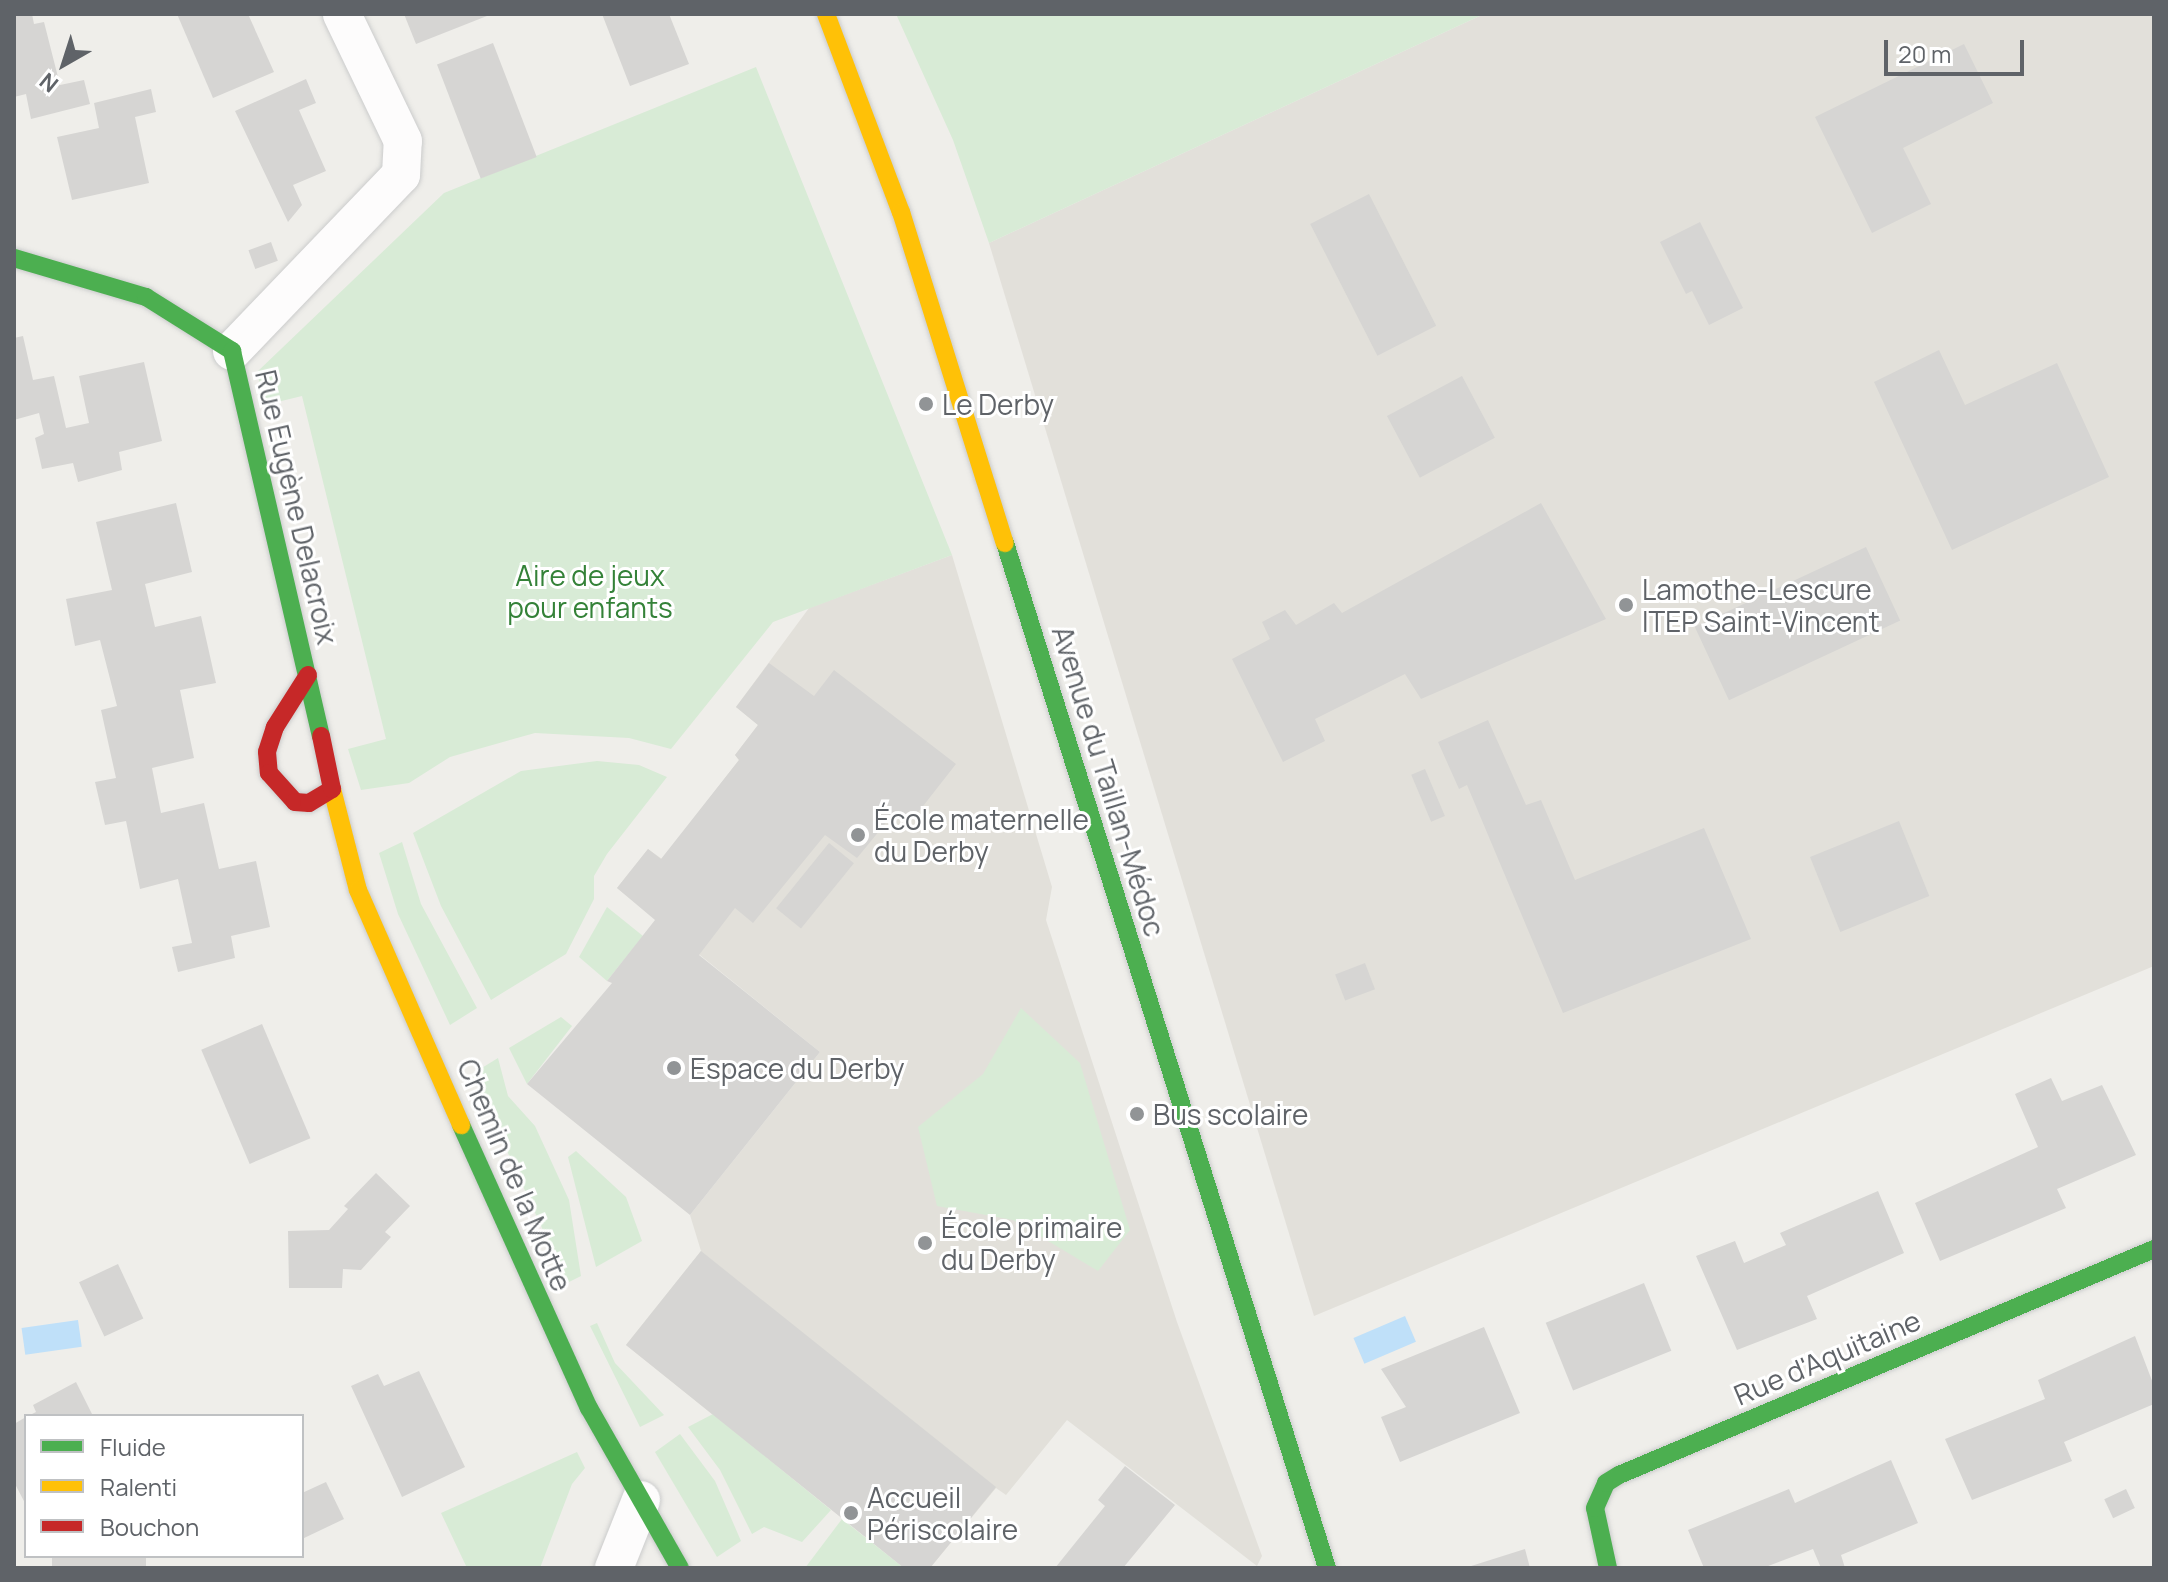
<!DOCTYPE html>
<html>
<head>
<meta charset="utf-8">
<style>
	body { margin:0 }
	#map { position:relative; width:2168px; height:1582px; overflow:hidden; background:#efeeea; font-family:Manrope,sans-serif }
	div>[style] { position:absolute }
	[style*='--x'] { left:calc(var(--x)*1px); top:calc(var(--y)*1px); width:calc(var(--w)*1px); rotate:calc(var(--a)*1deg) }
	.education>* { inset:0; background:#e2e0da }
	.green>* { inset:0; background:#d8ebd6 }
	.water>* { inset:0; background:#bfe0f9; transform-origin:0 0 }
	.building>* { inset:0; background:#d6d5d3; transform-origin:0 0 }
	.roads { filter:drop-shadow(0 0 2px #cbcccc) drop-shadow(0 0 2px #cbcccc) }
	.street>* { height:38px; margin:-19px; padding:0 19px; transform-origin:19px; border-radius:19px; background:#fdfcfc }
	.fast>* { height:18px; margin:-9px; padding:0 9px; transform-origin:9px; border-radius:9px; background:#4caf50 }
	.slow>* { height:18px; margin:-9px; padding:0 9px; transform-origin:9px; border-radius:9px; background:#ffc107 }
	.jam>* { height:18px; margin:-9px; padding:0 9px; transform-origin:9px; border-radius:9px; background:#c62828 }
	.dots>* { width:22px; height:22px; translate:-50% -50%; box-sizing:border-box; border:4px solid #fff; border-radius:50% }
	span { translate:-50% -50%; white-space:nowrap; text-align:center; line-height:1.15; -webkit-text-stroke:6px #fff; paint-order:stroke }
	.poi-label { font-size:28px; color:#5f6368 }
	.left { translate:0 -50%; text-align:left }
	.street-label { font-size:28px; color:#5f6368 }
	.park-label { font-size:28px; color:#348238 }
	.frame { position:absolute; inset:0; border:16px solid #5f6368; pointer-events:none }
	.legend { position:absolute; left:24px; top:1414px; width:280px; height:144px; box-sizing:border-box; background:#fff; border:2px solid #bfc1c3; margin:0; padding:10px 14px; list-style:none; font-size:24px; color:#5f6368 }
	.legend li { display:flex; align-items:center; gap:16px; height:40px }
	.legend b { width:40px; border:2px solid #bfc1c3 }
	.north { position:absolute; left:24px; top:24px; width:80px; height:80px; -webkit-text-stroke:6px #fff; paint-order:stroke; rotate:219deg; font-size:22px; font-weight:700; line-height:32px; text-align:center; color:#5f6368 }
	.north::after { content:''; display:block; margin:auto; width:28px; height:36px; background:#5f6368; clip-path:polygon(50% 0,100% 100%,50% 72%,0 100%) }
	.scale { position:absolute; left:1884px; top:40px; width:140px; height:36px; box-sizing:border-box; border:4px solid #5f6368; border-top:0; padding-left:10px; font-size:24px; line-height:28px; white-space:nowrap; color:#5f6368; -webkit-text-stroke:6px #fff; paint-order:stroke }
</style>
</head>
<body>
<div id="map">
	<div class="education">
		<div style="clip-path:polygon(1484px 14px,2154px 14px,2154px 966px,1314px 1316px,989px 243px)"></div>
		<div style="clip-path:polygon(952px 555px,1052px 887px,1046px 920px,1177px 1322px,1262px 1556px,1257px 1566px,1067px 1420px,1006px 1495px,996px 1488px,930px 1568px,904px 1568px,626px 1345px,701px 1251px,690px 1215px,820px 1052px,617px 888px,648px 849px,662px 859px,739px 760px,735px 755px,758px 725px,736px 707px,809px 608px)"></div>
	</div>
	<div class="green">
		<div style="clip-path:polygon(896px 14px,1484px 14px,989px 243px,953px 140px)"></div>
		<div style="clip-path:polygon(756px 67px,952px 555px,773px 622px,671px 749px,629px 738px,535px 733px,450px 757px,409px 783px,361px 790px,348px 749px,386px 739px,302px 396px,265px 405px,257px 372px,444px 193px)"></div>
		<div style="clip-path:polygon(597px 761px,639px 765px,667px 777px,607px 854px,594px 876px,594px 899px,566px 954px,491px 1000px,441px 906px,413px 833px,521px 771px)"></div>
		<div style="clip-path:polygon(402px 842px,421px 904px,477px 1008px,450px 1025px,398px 914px,379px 853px)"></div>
		<div style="clip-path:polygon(607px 907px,643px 936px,607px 981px,579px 957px)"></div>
		<div style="clip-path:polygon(1021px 1008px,1080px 1063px,1130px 1230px,1098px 1271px,1013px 1220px,937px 1206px,918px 1127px,983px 1074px)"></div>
		<div style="clip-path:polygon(561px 1017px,572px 1026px,527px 1084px,509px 1048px)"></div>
		<div style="clip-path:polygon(498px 1058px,508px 1096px,535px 1126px,569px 1200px,581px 1276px,567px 1283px,472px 1074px)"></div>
		<div style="clip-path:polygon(576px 1151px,626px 1197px,642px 1241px,596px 1267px,568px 1157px)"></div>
		<div style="clip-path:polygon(597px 1323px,615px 1363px,664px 1415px,640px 1427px,590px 1326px)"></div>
		<div style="clip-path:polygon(713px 1414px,831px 1510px,802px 1542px,764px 1527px,752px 1534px,720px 1470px,688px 1427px)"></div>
		<div style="clip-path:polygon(680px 1434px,715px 1481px,741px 1541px,717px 1557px,655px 1452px)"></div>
		<div style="clip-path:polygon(577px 1452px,585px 1468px,572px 1484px,540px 1568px,467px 1568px,441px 1513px)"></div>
		<div style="clip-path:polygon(842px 1519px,904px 1568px,805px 1568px)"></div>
	</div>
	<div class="water">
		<div style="left:1405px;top:1316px;width:28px;height:56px;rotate:67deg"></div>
		<div style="left:78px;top:1320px;width:27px;height:57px;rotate:82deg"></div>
	</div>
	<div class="building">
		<div style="clip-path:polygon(14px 14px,32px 14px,34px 24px,44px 22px,60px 85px,84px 80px,90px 104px,31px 119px,26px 94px,14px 97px)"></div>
		<div style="clip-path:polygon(177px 14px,248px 14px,274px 72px,213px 98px)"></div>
		<div style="clip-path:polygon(404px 14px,492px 14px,416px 44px)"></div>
		<div style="clip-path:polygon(602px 14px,669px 14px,689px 64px,630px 86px)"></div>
		<div style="left:493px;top:43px;width:122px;height:60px;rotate:69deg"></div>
		<div style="clip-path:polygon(1964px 44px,1993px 103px,1903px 148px,1931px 204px,1872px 233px,1815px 117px)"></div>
		<div style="clip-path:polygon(306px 79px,316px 103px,299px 110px,326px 171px,293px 185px,302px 205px,288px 222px,235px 111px)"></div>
		<div style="clip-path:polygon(151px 89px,156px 112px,135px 117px,149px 183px,72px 200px,57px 137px,99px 128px,94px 103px)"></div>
		<div style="left:1369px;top:194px;width:148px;height:66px;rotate:63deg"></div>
		<div style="clip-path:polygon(1700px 222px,1743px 308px,1709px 325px,1692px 291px,1686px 294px,1660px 242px)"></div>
		<div style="left:271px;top:242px;width:20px;height:24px;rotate:70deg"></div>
		<div style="clip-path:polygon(23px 336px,33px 380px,54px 376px,66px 428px,89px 423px,79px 376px,144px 362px,162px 441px,119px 452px,122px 470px,78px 482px,73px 463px,42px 469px,35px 438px,44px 434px,39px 413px,14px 420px,14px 338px)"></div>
		<div style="clip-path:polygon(1939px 350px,1965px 405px,2057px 363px,2109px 477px,1952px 550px,1874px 382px)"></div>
		<div style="left:1462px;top:376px;width:70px;height:85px;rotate:62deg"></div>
		<div style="clip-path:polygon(176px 503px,192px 572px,145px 584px,155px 627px,201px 616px,216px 683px,180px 690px,194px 758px,152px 768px,161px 813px,204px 803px,219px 869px,256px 861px,270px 927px,231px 936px,235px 958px,178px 972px,172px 947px,192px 943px,178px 879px,140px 889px,126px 821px,105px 825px,95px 782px,116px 778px,101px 710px,117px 706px,100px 640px,75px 646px,66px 599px,112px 590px,96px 522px)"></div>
		<div style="clip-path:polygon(1541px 503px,1606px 619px,1421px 699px,1405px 674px,1315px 719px,1325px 741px,1283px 762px,1232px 659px,1270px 639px,1262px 622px,1285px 610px,1296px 625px,1334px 603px,1342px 613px)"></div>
		<div style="left:1866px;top:547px;width:81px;height:189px;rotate:65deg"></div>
		<div style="clip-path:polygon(769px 663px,814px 696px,834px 670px,956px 764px,909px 824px,894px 813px,857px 858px,825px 835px,753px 923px,735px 908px,699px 955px,820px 1052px,690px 1215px,527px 1084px,612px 983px,607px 981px,655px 920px,617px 888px,648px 849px,661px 859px,739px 760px,735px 755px,758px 725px,736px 707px)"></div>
		<div style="clip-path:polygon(1488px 720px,1526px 805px,1541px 800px,1575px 880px,1704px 828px,1751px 939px,1563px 1013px,1467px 785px,1459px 789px,1438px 742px)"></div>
		<div style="left:1425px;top:769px;width:51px;height:15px;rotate:67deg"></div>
		<div style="left:1899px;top:821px;width:81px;height:96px;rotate:68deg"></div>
		<div style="left:829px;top:843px;width:32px;height:84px;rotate:39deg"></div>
		<div style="left:1365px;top:963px;width:28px;height:32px;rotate:69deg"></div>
		<div style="left:262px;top:1024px;width:124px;height:66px;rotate:67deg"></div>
		<div style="clip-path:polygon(2051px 1078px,2062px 1101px,2102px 1085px,2136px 1155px,2057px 1189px,2066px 1208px,1940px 1261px,1915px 1203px,2038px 1147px,2015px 1094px)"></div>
		<div style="clip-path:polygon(376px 1173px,410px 1206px,385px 1232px,391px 1237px,361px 1270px,343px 1269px,342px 1288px,289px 1288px,288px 1231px,329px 1230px,348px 1209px,344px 1206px)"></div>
		<div style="clip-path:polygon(1878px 1191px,1904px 1253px,1807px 1296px,1817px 1319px,1737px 1350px,1696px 1256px,1735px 1241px,1744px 1263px,1786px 1245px,1780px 1233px)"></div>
		<div style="clip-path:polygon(701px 1251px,996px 1487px,930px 1568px,904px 1568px,626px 1345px)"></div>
		<div style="left:118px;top:1264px;width:60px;height:43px;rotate:65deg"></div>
		<div style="left:1644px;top:1283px;width:73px;height:106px;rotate:68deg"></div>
		<div style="clip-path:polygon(1484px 1327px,1520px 1413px,1400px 1462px,1381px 1417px,1406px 1407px,1381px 1369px)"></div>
		<div style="clip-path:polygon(2135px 1336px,2154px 1386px,2154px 1404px,2064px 1442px,2072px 1461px,1972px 1500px,1945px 1439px,2045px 1399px,2038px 1380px)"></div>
		<div style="clip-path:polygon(419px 1371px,465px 1467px,402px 1497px,351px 1386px,378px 1374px,384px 1386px)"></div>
		<div style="clip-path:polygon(76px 1382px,93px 1416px,28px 1416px,36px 1412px,33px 1405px)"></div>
		<div style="clip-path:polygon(26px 1417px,26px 1505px,14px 1482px,14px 1424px)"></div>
		<div style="clip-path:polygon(1891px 1460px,1918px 1523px,1841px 1555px,1845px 1568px,1821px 1568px,1813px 1549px,1763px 1568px,1704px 1568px,1688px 1530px,1789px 1489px,1795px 1503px)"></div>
		<div style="clip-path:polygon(1125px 1466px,1175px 1505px,1123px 1568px,1055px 1568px,1105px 1506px,1098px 1500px)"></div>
		<div style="clip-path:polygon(326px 1482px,344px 1519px,302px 1539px,302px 1493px)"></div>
		<div style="left:2126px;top:1489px;width:21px;height:24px;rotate:65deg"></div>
		<div style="clip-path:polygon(1525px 1549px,1530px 1568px,1468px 1568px,1468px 1567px)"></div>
		<div style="left:52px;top:1556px;width:94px;height:13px"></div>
	</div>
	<div class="roads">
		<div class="street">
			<div style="--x:232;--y:351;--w:244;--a:-46.2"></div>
			<div style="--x:401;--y:175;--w:34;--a:-87"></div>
			<div style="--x:403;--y:141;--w:141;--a:-115.7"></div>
			<div style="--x:614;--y:1568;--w:73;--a:-68.3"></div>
		</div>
		<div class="fast">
			<div style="--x:14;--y:258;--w:138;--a:16.5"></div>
			<div style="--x:146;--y:297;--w:102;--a:32.1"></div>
			<div style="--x:232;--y:351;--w:395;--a:77"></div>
			<div style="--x:1005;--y:543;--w:1074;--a:72.56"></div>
			<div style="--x:461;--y:1125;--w:311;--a:65.7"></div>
			<div style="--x:589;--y:1408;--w:184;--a:60.4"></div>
			<div style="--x:1608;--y:1568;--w:61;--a:-102.2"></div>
			<div style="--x:1595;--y:1508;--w:27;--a:-66"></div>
			<div style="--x:1606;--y:1483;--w:15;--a:-32"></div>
			<div style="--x:1619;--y:1475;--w:581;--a:-22.9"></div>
		</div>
		<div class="slow">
			<div style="--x:826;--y:14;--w:212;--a:69.3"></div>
			<div style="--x:901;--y:212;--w:347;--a:72.6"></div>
			<div style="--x:332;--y:789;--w:104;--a:75.6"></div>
			<div style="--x:358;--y:890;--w:257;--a:66.3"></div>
		</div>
		<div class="jam">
			<div style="--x:308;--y:675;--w:62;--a:122.4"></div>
			<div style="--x:275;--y:727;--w:26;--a:108"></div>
			<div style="--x:267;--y:752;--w:21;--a:85"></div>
			<div style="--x:269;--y:773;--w:39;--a:48"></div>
			<div style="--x:295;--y:802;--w:14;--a:4"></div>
			<div style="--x:309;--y:803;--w:27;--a:-31"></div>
			<div style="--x:332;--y:789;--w:54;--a:-101.7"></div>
		</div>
	</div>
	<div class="dots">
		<div style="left:926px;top:404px;background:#919496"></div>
		<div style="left:1626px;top:605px;background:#919496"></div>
		<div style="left:858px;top:835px;background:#919496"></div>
		<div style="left:674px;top:1068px;background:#919496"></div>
		<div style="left:1137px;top:1114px;background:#919496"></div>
		<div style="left:925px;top:1243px;background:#919496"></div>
		<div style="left:851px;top:1513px;background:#919496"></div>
	</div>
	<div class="poi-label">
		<span class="left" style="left:942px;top:404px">Le Derby</span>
		<span class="left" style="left:1642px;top:605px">Lamothe-Lescure<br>ITEP Saint-Vincent</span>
		<span class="left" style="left:874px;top:835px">École maternelle<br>du Derby</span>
		<span class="left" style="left:690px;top:1068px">Espace du Derby</span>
		<span class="left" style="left:1153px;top:1114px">Bus scolaire</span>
		<span class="left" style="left:941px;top:1243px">École primaire<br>du Derby</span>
		<span class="left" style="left:867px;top:1513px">Accueil<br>Périscolaire</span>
	</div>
	<div class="street-label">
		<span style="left:297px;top:507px;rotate:77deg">Rue Eugène Delacroix</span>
		<span style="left:1109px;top:781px;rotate:73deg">Avenue du Taillan-Médoc</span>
		<span style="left:515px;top:1175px;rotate:67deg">Chemin de la Motte</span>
		<span style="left:1827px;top:1357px;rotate:-23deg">Rue d'Aquitaine</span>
	</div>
	<div class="park-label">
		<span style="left:590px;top:591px">Aire de jeux<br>pour enfants</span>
	</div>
	<div class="frame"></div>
	<ul class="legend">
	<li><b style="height:10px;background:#4caf50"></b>Fluide</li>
	<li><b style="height:10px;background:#ffc107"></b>Ralenti</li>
	<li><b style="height:10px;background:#c62828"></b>Bouchon</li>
	</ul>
	<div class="north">N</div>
	<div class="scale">20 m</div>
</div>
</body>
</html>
